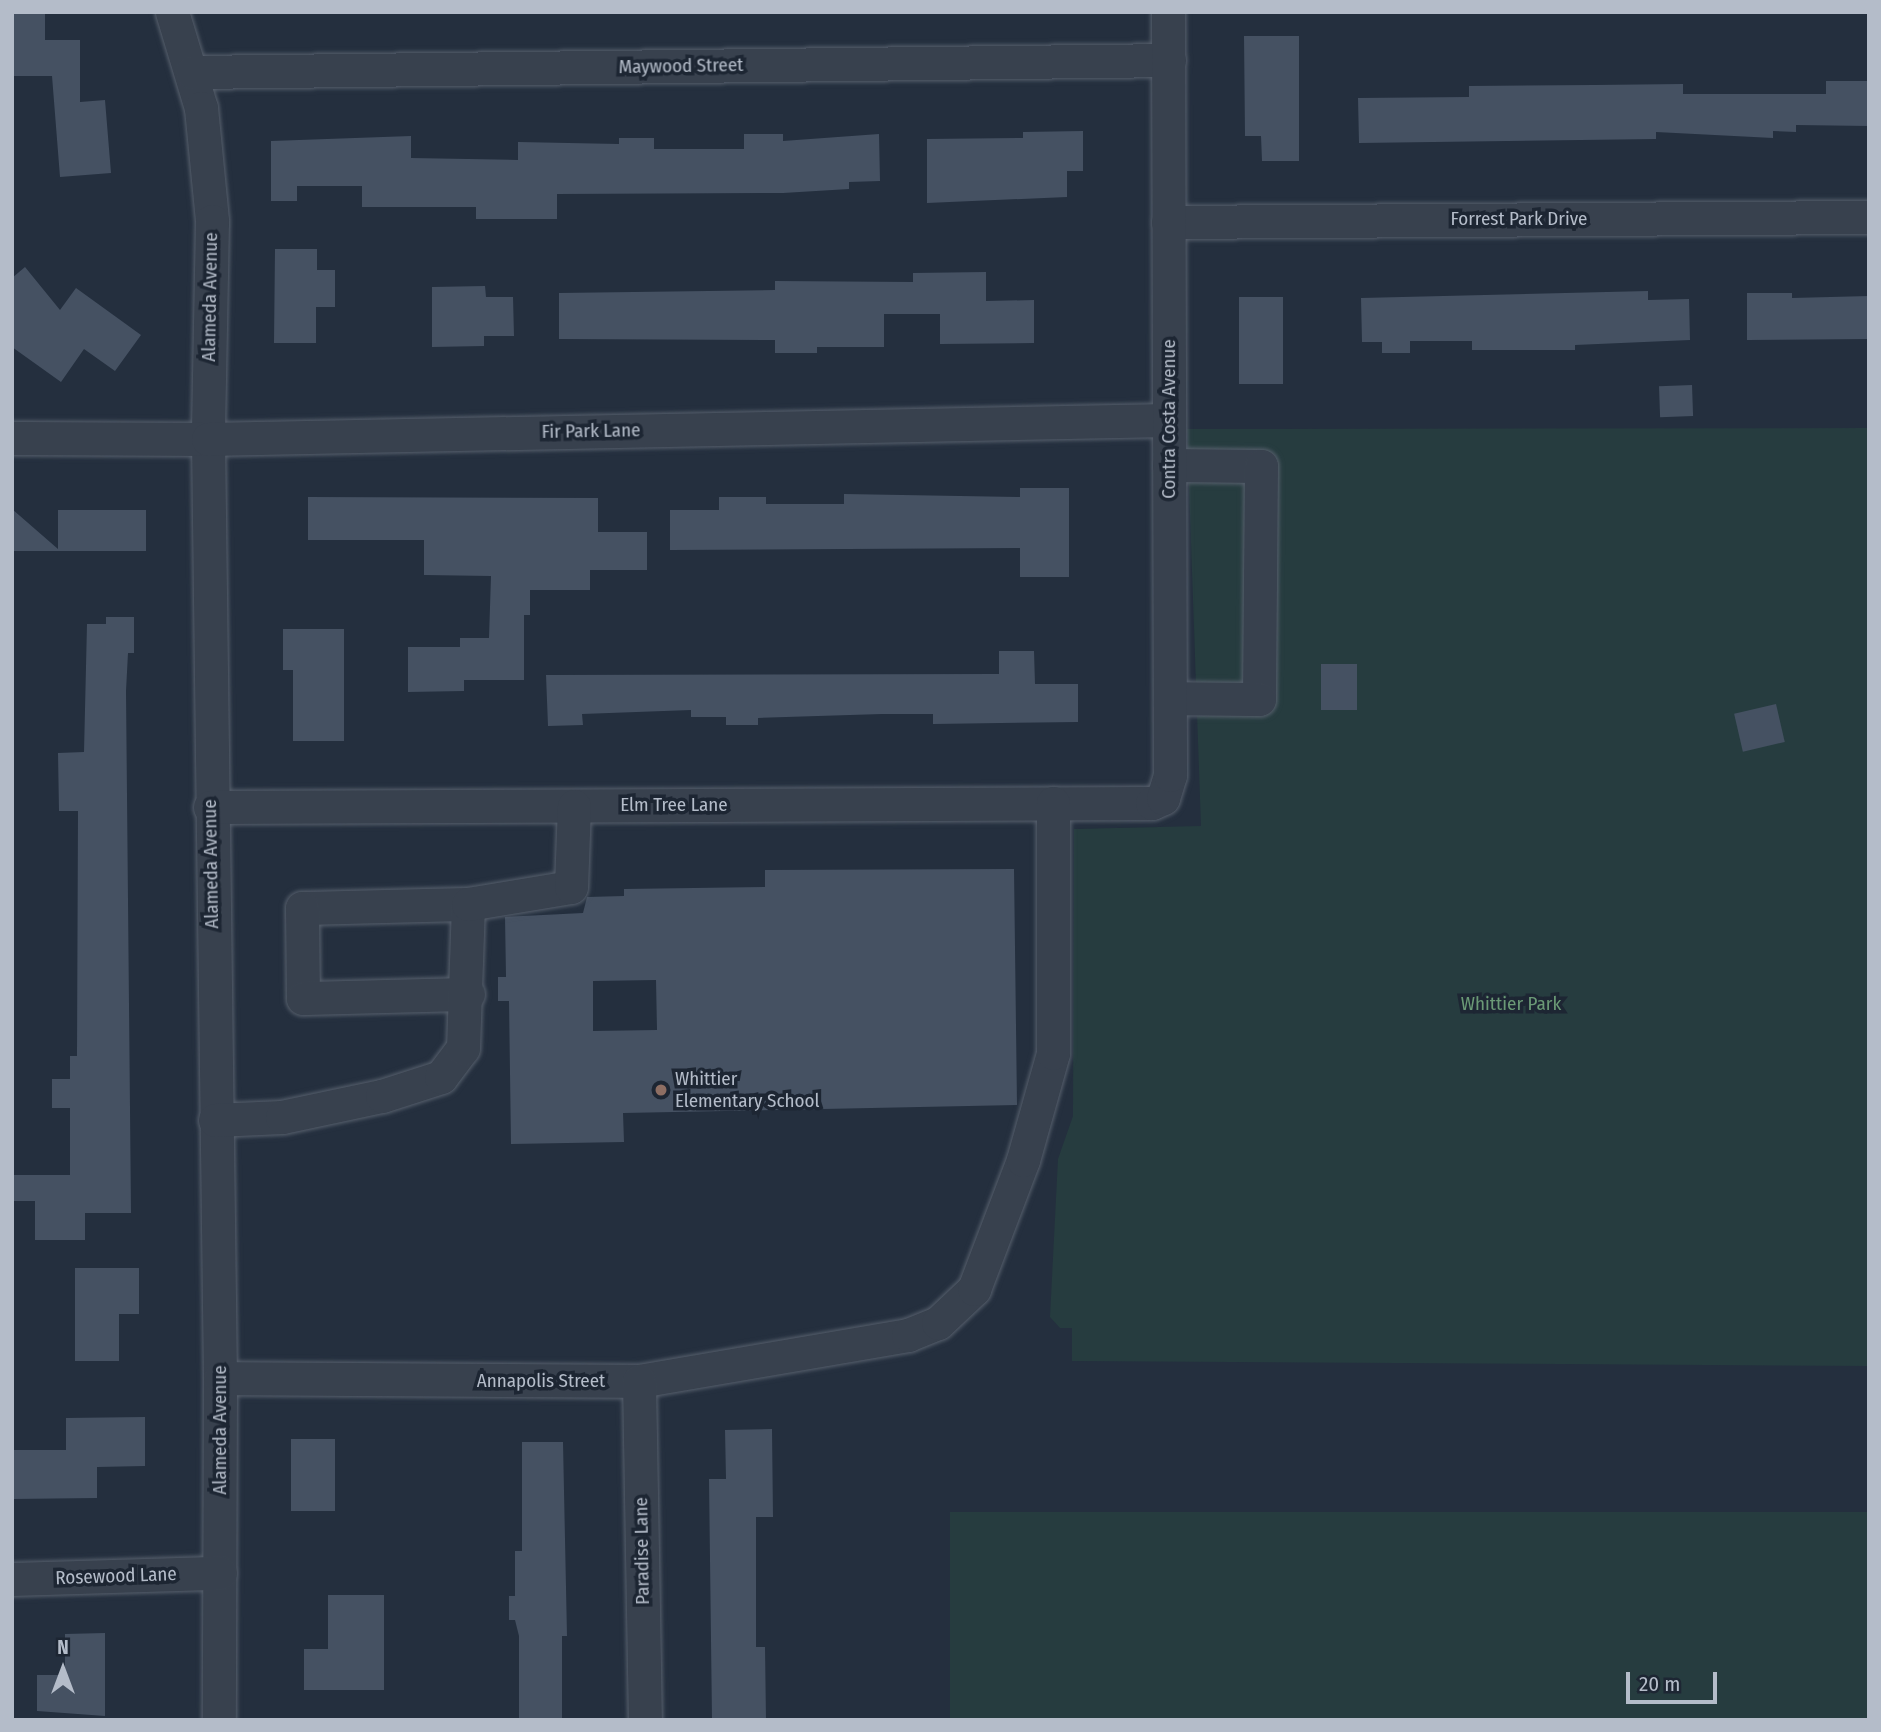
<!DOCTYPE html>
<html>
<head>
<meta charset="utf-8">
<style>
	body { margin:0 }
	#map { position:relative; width:1881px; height:1732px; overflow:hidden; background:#242f3e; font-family:"Fira Sans Condensed",sans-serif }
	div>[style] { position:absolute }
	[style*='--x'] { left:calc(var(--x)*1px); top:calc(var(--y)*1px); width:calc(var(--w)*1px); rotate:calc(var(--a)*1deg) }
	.green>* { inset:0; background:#263c3f; transform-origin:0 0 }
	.building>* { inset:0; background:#455162; transform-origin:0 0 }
	.roads { filter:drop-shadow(0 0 2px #565f6c) drop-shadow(0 0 2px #565f6c) }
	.minor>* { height:33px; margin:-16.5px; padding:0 16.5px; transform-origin:16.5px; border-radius:16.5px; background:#38414e }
	.dots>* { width:19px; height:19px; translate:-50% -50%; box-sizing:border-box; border:4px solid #1d2633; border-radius:50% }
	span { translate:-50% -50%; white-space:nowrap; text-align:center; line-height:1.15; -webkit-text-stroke:7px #1d2633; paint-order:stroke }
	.street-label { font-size:19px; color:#b4bcc9 }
	.park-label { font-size:19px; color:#6b9a76 }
	.poi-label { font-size:19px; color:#b4bcc9 }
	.left { translate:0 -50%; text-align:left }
	.frame { position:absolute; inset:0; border:14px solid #b4bcc9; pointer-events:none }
	.north { position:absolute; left:28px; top:1634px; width:70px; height:70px; -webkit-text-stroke:5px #1d2633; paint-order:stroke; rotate:0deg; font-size:19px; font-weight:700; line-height:28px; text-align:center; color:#b4bcc9 }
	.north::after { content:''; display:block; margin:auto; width:24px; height:32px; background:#b4bcc9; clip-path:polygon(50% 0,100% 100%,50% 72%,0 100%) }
	.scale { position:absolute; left:1626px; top:1672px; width:91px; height:32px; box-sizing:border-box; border:4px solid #b4bcc9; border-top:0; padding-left:9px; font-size:21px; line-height:24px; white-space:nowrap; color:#b4bcc9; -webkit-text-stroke:5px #1d2633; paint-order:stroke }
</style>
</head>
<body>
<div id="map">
	<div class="green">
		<div style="clip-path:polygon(1869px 428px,1869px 1366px,1072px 1361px,1072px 1328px,1060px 1328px,1050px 1317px,1058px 1159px,1073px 1116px,1074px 829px,1201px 826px,1187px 429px)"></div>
		<div style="left:1869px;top:1512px;width:208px;height:919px;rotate:90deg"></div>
	</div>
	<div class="building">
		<div style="clip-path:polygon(12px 12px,45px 12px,45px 40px,80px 40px,80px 102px,105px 100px,111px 173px,60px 177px,52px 76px,12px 76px)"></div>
		<div style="clip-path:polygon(1244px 36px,1299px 36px,1299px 161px,1262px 161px,1261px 136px,1245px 136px)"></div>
		<div style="clip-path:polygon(1826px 81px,1869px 81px,1869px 126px,1796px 125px,1796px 132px,1773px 131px,1773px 138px,1656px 132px,1656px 139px,1359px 143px,1358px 98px,1469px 97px,1469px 86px,1594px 85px,1683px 84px,1683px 94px,1826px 94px)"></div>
		<div style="clip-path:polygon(1083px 131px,1083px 171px,1067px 171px,1067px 197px,927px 203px,927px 139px,1023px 138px,1023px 132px)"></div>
		<div style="clip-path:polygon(744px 134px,783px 134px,783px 141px,879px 134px,880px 181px,849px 182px,849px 189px,783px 193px,557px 194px,557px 219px,476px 219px,476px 207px,362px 207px,362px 186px,297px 186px,297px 201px,271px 201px,271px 141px,411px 136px,411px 158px,518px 160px,518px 142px,619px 144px,619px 138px,654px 138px,654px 149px,744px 149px)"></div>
		<div style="clip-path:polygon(275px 249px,317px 249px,317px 270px,335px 270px,335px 307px,316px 307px,316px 343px,274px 343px)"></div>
		<div style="clip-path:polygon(25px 267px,60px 310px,76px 288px,141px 335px,115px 371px,84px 349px,61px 382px,12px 347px,12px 278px)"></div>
		<div style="clip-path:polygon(986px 272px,986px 301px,1034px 300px,1034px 343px,940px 344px,940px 314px,884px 314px,884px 347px,817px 347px,817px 353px,775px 353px,775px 340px,559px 339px,559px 293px,775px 290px,775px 281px,913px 282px,913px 273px)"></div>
		<div style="clip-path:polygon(485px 286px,486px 297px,513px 297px,514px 336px,484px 336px,484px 346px,432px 347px,432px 287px)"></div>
		<div style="clip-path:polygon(1648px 291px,1648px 300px,1689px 299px,1690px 340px,1575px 345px,1575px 350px,1472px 350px,1472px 341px,1410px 341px,1410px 353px,1382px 353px,1382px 342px,1362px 342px,1361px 298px)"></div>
		<div style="clip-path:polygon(1747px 293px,1792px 293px,1792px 298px,1869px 296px,1869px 339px,1747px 340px)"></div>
		<div style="left:1239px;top:297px;width:44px;height:87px"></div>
		<div style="left:1692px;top:385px;width:31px;height:33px;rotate:88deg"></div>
		<div style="clip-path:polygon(1020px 488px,1069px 488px,1069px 577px,1020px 577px,1020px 548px,670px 550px,670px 510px,719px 510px,719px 497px,766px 497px,766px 504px,844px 504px,844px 494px,1020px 497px)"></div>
		<div style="clip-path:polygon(308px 497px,598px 498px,598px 532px,647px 532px,647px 570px,590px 570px,590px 590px,530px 590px,530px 615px,524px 615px,524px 680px,464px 680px,464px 691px,408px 692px,408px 647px,460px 647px,460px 638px,489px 638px,491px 576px,424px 575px,424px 540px,308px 540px)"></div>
		<div style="clip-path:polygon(12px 509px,58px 549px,58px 510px,146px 510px,146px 551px,12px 551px)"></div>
		<div style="clip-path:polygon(106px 617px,134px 617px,134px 653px,128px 653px,126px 691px,131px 1213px,85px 1213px,85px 1240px,35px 1240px,35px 1201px,12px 1201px,12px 1175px,70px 1175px,70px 1108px,52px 1108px,52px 1079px,70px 1079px,70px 1056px,77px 1056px,78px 811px,59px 811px,58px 753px,84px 752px,87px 624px,106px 624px)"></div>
		<div style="clip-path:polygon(283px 629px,344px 629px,344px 741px,293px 741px,293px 670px,283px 670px)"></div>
		<div style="clip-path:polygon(999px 651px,1034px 651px,1035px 684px,1078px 684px,1078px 722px,933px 724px,933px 714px,882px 714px,758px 718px,758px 725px,726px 725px,726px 717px,691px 717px,691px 710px,582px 714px,583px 725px,548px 726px,546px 675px,999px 674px)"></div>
		<div style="left:1321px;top:664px;width:36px;height:46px"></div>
		<div style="left:1776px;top:704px;width:39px;height:43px;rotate:77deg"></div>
		<div style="clip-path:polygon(evenodd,1014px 869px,1017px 1105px,623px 1113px,624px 1142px,511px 1144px,509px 1001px,498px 1001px,498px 977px,506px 977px,505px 917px,583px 913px,587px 897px,624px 896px,624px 889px,765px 887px,765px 870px,1014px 869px,656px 980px,657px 1030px,593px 1031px,593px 981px,656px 980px)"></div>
		<div style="clip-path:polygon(75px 1268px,139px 1268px,139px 1314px,119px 1314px,119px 1361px,75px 1361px)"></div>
		<div style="clip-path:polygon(145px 1417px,145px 1466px,97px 1467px,97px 1498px,12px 1499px,12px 1450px,66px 1450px,66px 1418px)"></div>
		<div style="clip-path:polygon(772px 1429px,773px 1517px,756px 1517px,756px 1647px,765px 1647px,766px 1720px,712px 1720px,709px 1479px,726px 1479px,725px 1430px)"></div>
		<div style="left:291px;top:1439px;width:44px;height:72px"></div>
		<div style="clip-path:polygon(522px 1442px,563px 1442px,567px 1636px,562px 1636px,562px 1720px,519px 1720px,519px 1636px,515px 1620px,509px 1620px,509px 1596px,515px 1596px,515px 1551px,522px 1551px)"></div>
		<div style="clip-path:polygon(328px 1595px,384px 1595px,384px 1690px,304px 1690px,304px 1649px,328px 1649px)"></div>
		<div style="clip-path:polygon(105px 1633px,105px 1716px,37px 1711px,37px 1675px,65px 1675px,65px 1634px)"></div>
	</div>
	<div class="roads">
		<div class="minor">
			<div style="--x:172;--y:12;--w:100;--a:73.2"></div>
			<div style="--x:201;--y:108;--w:114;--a:84.4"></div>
			<div style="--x:212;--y:221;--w:218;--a:91.1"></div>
			<div style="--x:208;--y:439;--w:939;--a:89.27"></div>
			<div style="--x:220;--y:1378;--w:342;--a:90.2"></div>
			<div style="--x:192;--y:72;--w:977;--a:-0.7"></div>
			<div style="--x:1168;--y:222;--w:701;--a:-0.41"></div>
			<div style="--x:12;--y:438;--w:196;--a:0.3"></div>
			<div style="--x:208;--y:439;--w:961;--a:-1.13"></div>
			<div style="--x:1169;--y:465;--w:92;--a:0.6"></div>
			<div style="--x:1261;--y:466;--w:233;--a:90.5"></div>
			<div style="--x:1259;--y:699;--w:89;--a:-179.4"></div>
			<div style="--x:210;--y:807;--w:942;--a:-0.24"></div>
			<div style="--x:1152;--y:803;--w:12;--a:-24"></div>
			<div style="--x:1163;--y:798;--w:24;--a:-73"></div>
			<div style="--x:1170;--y:775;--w:763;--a:-90.15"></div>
			<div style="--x:468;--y:904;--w:166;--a:178.6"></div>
			<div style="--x:302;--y:908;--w:90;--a:89.4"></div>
			<div style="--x:303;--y:998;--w:165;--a:-1.4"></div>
			<div style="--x:215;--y:1120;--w:67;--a:-2.6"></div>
			<div style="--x:282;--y:1117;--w:102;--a:-11.9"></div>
			<div style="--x:382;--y:1096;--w:62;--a:-17.9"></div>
			<div style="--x:441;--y:1077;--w:36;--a:-53"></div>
			<div style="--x:463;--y:1048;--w:144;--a:-88"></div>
			<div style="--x:468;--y:904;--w:104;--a:-9.4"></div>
			<div style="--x:571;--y:887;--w:81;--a:-87.9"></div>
			<div style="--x:220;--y:1378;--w:419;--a:0.4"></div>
			<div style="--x:639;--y:1381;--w:273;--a:-9.7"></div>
			<div style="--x:908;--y:1335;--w:32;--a:-22"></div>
			<div style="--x:938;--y:1323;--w:50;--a:-43.4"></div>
			<div style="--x:974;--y:1289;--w:138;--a:-69.2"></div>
			<div style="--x:1023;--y:1160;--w:111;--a:-74.3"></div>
			<div style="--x:1053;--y:1053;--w:250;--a:-90"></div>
			<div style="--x:639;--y:1381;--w:339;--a:89"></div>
			<div style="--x:12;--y:1579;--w:208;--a:-1.7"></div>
		</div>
	</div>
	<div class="dots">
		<div style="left:661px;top:1090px;background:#8d6e63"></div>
	</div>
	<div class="street-label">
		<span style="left:681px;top:66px;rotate:-1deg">Maywood Street</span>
		<span style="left:1519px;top:219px">Forrest Park Drive</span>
		<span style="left:210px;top:297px;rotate:-89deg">Alameda Avenue</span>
		<span style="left:1169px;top:419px;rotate:-90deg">Contra Costa Avenue</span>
		<span style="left:591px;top:431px;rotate:-1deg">Fir Park Lane</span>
		<span style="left:674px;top:805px">Elm Tree Lane</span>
		<span style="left:211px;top:864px;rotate:-91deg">Alameda Avenue</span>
		<span style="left:541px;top:1381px">Annapolis Street</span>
		<span style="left:220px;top:1430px;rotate:-90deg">Alameda Avenue</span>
		<span style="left:642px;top:1551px;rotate:-91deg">Paradise Lane</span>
		<span style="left:116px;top:1576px;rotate:-2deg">Rosewood Lane</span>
	</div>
	<div class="park-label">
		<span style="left:1511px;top:1004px">Whittier Park</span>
	</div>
	<div class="poi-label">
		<span class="left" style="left:675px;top:1090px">Whittier<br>Elementary School</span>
	</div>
	<div class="frame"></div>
	<div class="north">N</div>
	<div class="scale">20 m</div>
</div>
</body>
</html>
